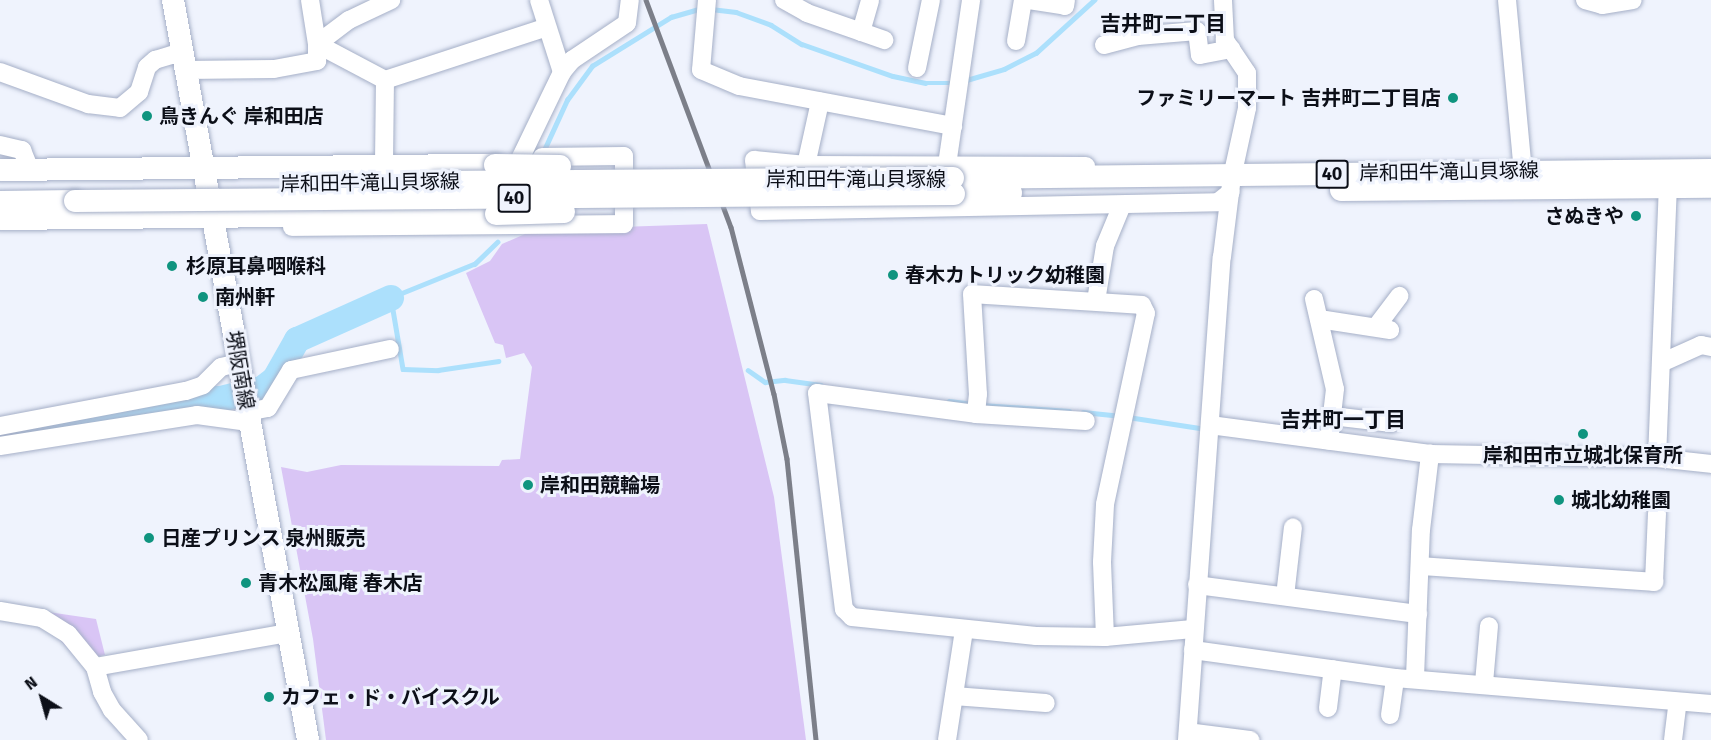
<!DOCTYPE html>
<html>
<head>
<meta charset="utf-8">
<style>
	body { margin:0 }
	#map { position:relative; width:1711px; height:740px; overflow:hidden; background:#eff3fd; font-family:"Fira Sans","Noto Sans JP",sans-serif }
	div>[style] { position:absolute }
	[style*='--x'] { left:calc(var(--x)*1px); top:calc(var(--y)*1px); width:calc(var(--w)*1px); rotate:calc(var(--a)*1deg) }
	.green>* { inset:0; background:#d9c5f5 }
	.stream>* { height:4.5px; margin:-2.25px; padding:0 2.25px; transform-origin:2.25px; border-radius:2.25px; background:#ace0fc }
	.river>* { height:26px; margin:-13px; padding:0 13px; transform-origin:13px; border-radius:13px; background:#ace0fc }
	.roads { filter:drop-shadow(0 0 2px #a5afc7) drop-shadow(0 0 2px #a5afc7) }
	.minor>* { height:18px; margin:-9px; padding:0 9px; transform-origin:9px; border-radius:9px; background:#fff }
	.major>* { height:22px; margin:-11px; padding:0 11px; transform-origin:11px; border-radius:11px; background:#fff }
	.rail>* { height:4.5px; margin:-2.25px; padding:0 2.25px; transform-origin:2.25px; border-radius:2.25px; background:#7c7f89 }
	.bridges { filter:drop-shadow(0 0 2px #a5afc7) drop-shadow(0 0 2px #a5afc7) }
	.major-bridge>* { height:22px; margin:-11px; padding:0 11px; transform-origin:11px; border-radius:11px; background:#fff }
	.dots>* { width:16px; height:16px; translate:-50% -50%; box-sizing:border-box; border:3px solid #eff3fd; border-radius:50% }
	span { translate:-50% -50%; white-space:nowrap; text-align:center; line-height:1.15; -webkit-text-stroke:6px #eff3fd; paint-order:stroke }
	.shield-label span { padding:2px 4px; background:#eff3fd; border:2px solid; border-radius:4px; -webkit-text-stroke-width:0 }
	.shield-label { font-size:18px; color:#0c0f18; font-weight:700 }
	.poi-label { font-size:20px; color:#0c0f18; font-weight:700 }
	.right { translate:-100% -50%; text-align:right }
	.left { translate:0 -50%; text-align:left }
	.street-label { font-size:20px; color:#0c0f18 }
	.neighbourhood-label { font-size:21px; color:#0c0f18; font-weight:700 }
	.north { position:absolute; left:12px; top:668px; width:60px; height:60px; -webkit-text-stroke:4px #eff3fd; paint-order:stroke; rotate:323deg; font-size:16px; font-weight:700; line-height:24px; text-align:center; color:#0c0f18 }
	.north::after { content:''; display:block; margin:auto; width:21px; height:27px; background:#0c0f18; clip-path:polygon(50% 0,100% 100%,50% 72%,0 100%) }
</style>
</head>
<body>
<div id="map">
	<div class="green">
		<div style="clip-path:polygon(707px 224px,774px 497px,806px 740px,326px 740px,313px 639px,281px 467px,307px 472px,341px 465px,499px 466px,502px 460px,520px 459px,532px 367px,524px 353px,506px 358px,503px 345px,495px 343px,466px 273px,490px 261px,502px 244px,534px 230px)"></div>
		<div style="clip-path:polygon(48px 612px,96px 619px,105px 655px,78px 660px,46px 624px)"></div>
	</div>
	<div class="stream">
		<div style="--x:711;--y:9;--w:25;--a:7"></div>
		<div style="--x:736;--y:12;--w:37;--a:20"></div>
		<div style="--x:771;--y:25;--w:36;--a:32"></div>
		<div style="--x:802;--y:44;--w:96;--a:19.4"></div>
		<div style="--x:893;--y:76;--w:33;--a:12"></div>
		<div style="--x:925;--y:83;--w:30;--a:0"></div>
		<div style="--x:963;--y:81;--w:43;--a:-16.3"></div>
		<div style="--x:1004;--y:69;--w:36;--a:-27"></div>
		<div style="--x:1036;--y:53;--w:79;--a:-42.4"></div>
		<div style="--x:545;--y:148;--w:53;--a:-65.4"></div>
		<div style="--x:567;--y:100;--w:42;--a:-53.7"></div>
		<div style="--x:592;--y:66;--w:93;--a:-31.8"></div>
		<div style="--x:671;--y:17;--w:33;--a:-16"></div>
		<div style="--x:498;--y:242;--w:32;--a:136"></div>
		<div style="--x:475;--y:264;--w:91;--a:158"></div>
		<div style="--x:391;--y:298;--w:72;--a:80.4"></div>
		<div style="--x:403;--y:369;--w:35;--a:2"></div>
		<div style="--x:438;--y:370;--w:61;--a:-8.5"></div>
		<div style="--x:748;--y:370;--w:21;--a:35"></div>
		<div style="--x:765;--y:382;--w:20;--a:-6"></div>
		<div style="--x:785;--y:380;--w:36;--a:8"></div>
		<div style="--x:949;--y:401;--w:24;--a:7"></div>
		<div style="--x:981;--y:405;--w:88;--a:3.9"></div>
		<div style="--x:1083;--y:412;--w:36;--a:6"></div>
		<div style="--x:1128;--y:417;--w:72;--a:8.8"></div>
	</div>
	<div class="river">
		<div style="--x:0;--y:435;--w:205;--a:-10.1"></div>
		<div style="--x:202;--y:399;--w:19;--a:0"></div>
		<div style="--x:221;--y:399;--w:42;--a:-13.7"></div>
		<div style="--x:262;--y:389;--w:16;--a:-38"></div>
		<div style="--x:275;--y:379;--w:45;--a:-60.6"></div>
		<div style="--x:297;--y:340;--w:103;--a:-24.1"></div>
	</div>
	<div class="roads">
		<div class="minor">
			<div style="--x:310;--y:0;--w:45;--a:81"></div>
			<div style="--x:317;--y:44;--w:77;--a:27.9"></div>
			<div style="--x:385;--y:80;--w:79;--a:90.7"></div>
			<div style="--x:539;--y:0;--w:76;--a:72.3"></div>
			<div style="--x:707;--y:0;--w:70;--a:94.9"></div>
			<div style="--x:701;--y:70;--w:41;--a:22.8"></div>
			<div style="--x:739;--y:86;--w:218;--a:10.6"></div>
			<div style="--x:784;--y:0;--w:26;--a:29"></div>
			<div style="--x:807;--y:13;--w:82;--a:19.3"></div>
			<div style="--x:1029;--y:0;--w:36;--a:9"></div>
			<div style="--x:1065;--y:6;--w:6;--a:-81"></div>
			<div style="--x:1507;--y:0;--w:185;--a:84.7"></div>
			<div style="--x:1585;--y:0;--w:18;--a:16"></div>
			<div style="--x:1602;--y:5;--w:31;--a:-9"></div>
			<div style="--x:861;--y:32;--w:33;--a:-74"></div>
			<div style="--x:1016;--y:41;--w:42;--a:-80.3"></div>
			<div style="--x:1104;--y:45;--w:35;--a:-15"></div>
			<div style="--x:1138;--y:36;--w:59;--a:-4.8"></div>
			<div style="--x:1197;--y:31;--w:24;--a:83"></div>
			<div style="--x:1200;--y:55;--w:32;--a:-11"></div>
			<div style="--x:917;--y:68;--w:69;--a:-78.4"></div>
			<div style="--x:185;--y:70;--w:89;--a:-0.6"></div>
			<div style="--x:274;--y:69;--w:44;--a:-10.5"></div>
			<div style="--x:317;--y:61;--w:17;--a:-90"></div>
			<div style="--x:317;--y:44;--w:40;--a:-37"></div>
			<div style="--x:349;--y:20;--w:47;--a:-25.5"></div>
			<div style="--x:0;--y:72;--w:94;--a:20"></div>
			<div style="--x:88;--y:104;--w:32;--a:7"></div>
			<div style="--x:120;--y:108;--w:25;--a:-40"></div>
			<div style="--x:139;--y:92;--w:26;--a:-72"></div>
			<div style="--x:147;--y:67;--w:11;--a:-41"></div>
			<div style="--x:155;--y:60;--w:28;--a:-17"></div>
			<div style="--x:385;--y:80;--w:170;--a:-18.1"></div>
			<div style="--x:0;--y:145;--w:23;--a:13"></div>
			<div style="--x:22;--y:150;--w:22;--a:68"></div>
			<div style="--x:521;--y:157;--w:94;--a:-64.2"></div>
			<div style="--x:562;--y:72;--w:16;--a:-50"></div>
			<div style="--x:572;--y:60;--w:66;--a:-33.9"></div>
			<div style="--x:627;--y:23;--w:23;--a:-83"></div>
			<div style="--x:806;--y:165;--w:65;--a:-77.5"></div>
			<div style="--x:947;--y:165;--w:167;--a:-81.7"></div>
			<div style="--x:1086;--y:166;--w:280;--a:-179.8"></div>
			<div style="--x:806;--y:165;--w:52;--a:-174.5"></div>
			<div style="--x:754;--y:160;--w:51;--a:83.3"></div>
			<div style="--x:760;--y:211;--w:458;--a:-1.1"></div>
			<div style="--x:1218;--y:202;--w:16;--a:-38"></div>
			<div style="--x:292;--y:227;--w:332;--a:-0.5"></div>
			<div style="--x:624;--y:224;--w:68;--a:-90"></div>
			<div style="--x:624;--y:156;--w:82;--a:179.3"></div>
			<div style="--x:1314;--y:299;--w:92;--a:76.9"></div>
			<div style="--x:1335;--y:389;--w:52;--a:96.6"></div>
			<div style="--x:1096;--y:301;--w:56;--a:-80.7"></div>
			<div style="--x:1105;--y:246;--w:44;--a:-67.5"></div>
			<div style="--x:1319;--y:319;--w:72;--a:8.8"></div>
			<div style="--x:1376;--y:327;--w:39;--a:-53"></div>
			<div style="--x:1661;--y:363;--w:44;--a:-24.2"></div>
			<div style="--x:1701;--y:345;--w:10;--a:11"></div>
			<div style="--x:247;--y:412;--w:21;--a:-11"></div>
			<div style="--x:268;--y:408;--w:44;--a:-58.8"></div>
			<div style="--x:291;--y:370;--w:101;--a:-12"></div>
			<div style="--x:976;--y:414;--w:110;--a:3.6"></div>
			<div style="--x:1332;--y:416;--w:60;--a:6.7"></div>
			<div style="--x:1210;--y:425;--w:222;--a:7.5"></div>
			<div style="--x:0;--y:426;--w:189;--a:-10.7"></div>
			<div style="--x:186;--y:391;--w:18;--a:-19"></div>
			<div style="--x:203;--y:385;--w:25;--a:-45"></div>
			<div style="--x:221;--y:367;--w:18;--a:-13"></div>
			<div style="--x:0;--y:446;--w:199;--a:-8.9"></div>
			<div style="--x:197;--y:415;--w:52;--a:7.7"></div>
			<div style="--x:1657;--y:458;--w:271;--a:-87.7"></div>
			<div style="--x:1420;--y:566;--w:235;--a:3.9"></div>
			<div style="--x:1654;--y:582;--w:69;--a:-87.5"></div>
			<div style="--x:1197;--y:585;--w:223;--a:7.5"></div>
			<div style="--x:1285;--y:596;--w:69;--a:-83.4"></div>
			<div style="--x:0;--y:611;--w:43;--a:9.5"></div>
			<div style="--x:42;--y:618;--w:31;--a:32"></div>
			<div style="--x:68;--y:634;--w:43;--a:50.7"></div>
			<div style="--x:95;--y:667;--w:195;--a:-10"></div>
			<div style="--x:1105;--y:637;--w:75;--a:-92.3"></div>
			<div style="--x:1102;--y:562;--w:58;--a:-87"></div>
			<div style="--x:1105;--y:504;--w:195;--a:-77.9"></div>
			<div style="--x:1146;--y:313;--w:9;--a:-117"></div>
			<div style="--x:1142;--y:305;--w:170;--a:-176.3"></div>
			<div style="--x:972;--y:294;--w:100;--a:86.6"></div>
			<div style="--x:978;--y:394;--w:20;--a:96"></div>
			<div style="--x:976;--y:414;--w:160;--a:-172.5"></div>
			<div style="--x:817;--y:393;--w:218;--a:82.9"></div>
			<div style="--x:844;--y:609;--w:11;--a:45"></div>
			<div style="--x:852;--y:617;--w:185;--a:5.9"></div>
			<div style="--x:1036;--y:636;--w:69;--a:0.8"></div>
			<div style="--x:1105;--y:637;--w:88;--a:-5.2"></div>
			<div style="--x:1193;--y:650;--w:204;--a:7.9"></div>
			<div style="--x:1395;--y:678;--w:317;--a:4.7"></div>
			<div style="--x:95;--y:667;--w:26;--a:74"></div>
			<div style="--x:102;--y:692;--w:21;--a:61"></div>
			<div style="--x:112;--y:710;--w:40;--a:48"></div>
			<div style="--x:1415;--y:677;--w:147;--a:-87.7"></div>
			<div style="--x:1421;--y:530;--w:77;--a:-83.2"></div>
			<div style="--x:1430;--y:454;--w:227;--a:1"></div>
			<div style="--x:1657;--y:458;--w:54;--a:6.3"></div>
			<div style="--x:1484;--y:683;--w:57;--a:-85"></div>
			<div style="--x:954;--y:696;--w:92;--a:4.4"></div>
			<div style="--x:1328;--y:708;--w:39;--a:-83"></div>
			<div style="--x:1390;--y:715;--w:37;--a:-82"></div>
			<div style="--x:1188;--y:732;--w:63;--a:7.4"></div>
			<div style="--x:947;--y:740;--w:111;--a:-81.2"></div>
			<div style="--x:1187;--y:740;--w:484;--a:-85.9"></div>
			<div style="--x:1222;--y:257;--w:81;--a:-82.9"></div>
			<div style="--x:1232;--y:177;--w:71;--a:-77.7"></div>
			<div style="--x:1247;--y:108;--w:35;--a:-90"></div>
			<div style="--x:1247;--y:73;--w:40;--a:-124"></div>
			<div style="--x:1225;--y:40;--w:40;--a:-92.9"></div>
			<div style="--x:1673;--y:740;--w:38;--a:-83"></div>
		</div>
		<div class="major">
			<div style="--x:173;--y:0;--w:752;--a:79.66"></div>
			<div style="--x:0;--y:170;--w:495;--a:-0.6"></div>
			<div style="--x:953;--y:178;--w:758;--a:-0.6"></div>
			<div style="--x:1341;--y:190;--w:370;--a:-0.5"></div>
			<div style="--x:954;--y:194;--w:57;--a:-1"></div>
			<div style="--x:0;--y:202;--w:75;--a:-0.8"></div>
			<div style="--x:0;--y:219;--w:496;--a:-0.6"></div>
		</div>
	</div>
	<div class="rail">
		<div style="--x:646;--y:0;--w:242;--a:69.5"></div>
		<div style="--x:731;--y:227;--w:172;--a:75.6"></div>
		<div style="--x:774;--y:394;--w:66;--a:78.7"></div>
		<div style="--x:787;--y:459;--w:282;--a:84.1"></div>
	</div>
	<div class="bridges">
		<div class="major-bridge">
			<div style="--x:495;--y:165;--w:65;--a:0.9"></div>
			<div style="--x:436;--y:182;--w:517;--a:-0.44"></div>
			<div style="--x:75;--y:201;--w:879;--a:-0.46"></div>
			<div style="--x:496;--y:214;--w:68;--a:-1.7"></div>
		</div>
	</div>
	<div class="dots">
		<div style="left:1453px;top:98px;background:#0f947f"></div>
		<div style="left:147px;top:116px;background:#0f947f"></div>
		<div style="left:1636px;top:216px;background:#0f947f"></div>
		<div style="left:172px;top:266px;background:#0f947f"></div>
		<div style="left:893px;top:275px;background:#0f947f"></div>
		<div style="left:203px;top:297px;background:#0f947f"></div>
		<div style="left:1583px;top:434px;background:#0f947f"></div>
		<div style="left:528px;top:485px;background:#0f947f"></div>
		<div style="left:1559px;top:500px;background:#0f947f"></div>
		<div style="left:149px;top:538px;background:#0f947f"></div>
		<div style="left:246px;top:583px;background:#0f947f"></div>
		<div style="left:269px;top:697px;background:#0f947f"></div>
	</div>
	<div class="shield-label">
		<span style="left:1332px;top:174px">40</span>
		<span style="left:514px;top:198px">40</span>
	</div>
	<div class="poi-label">
		<span class="right" style="left:1441px;top:98px">ファミリーマート 吉井町二丁目店</span>
		<span class="left" style="left:159px;top:116px">鳥きんぐ 岸和田店</span>
		<span class="right" style="left:1624px;top:216px">さぬきや</span>
		<span class="left" style="left:186px;top:266px">杉原耳鼻咽喉科</span>
		<span class="left" style="left:905px;top:275px">春木カトリック幼稚園</span>
		<span class="left" style="left:215px;top:297px">南州軒</span>
		<span style="left:1583px;top:455px">岸和田市立城北保育所</span>
		<span class="left" style="left:540px;top:485px">岸和田競輪場</span>
		<span class="left" style="left:1571px;top:500px">城北幼稚園</span>
		<span class="left" style="left:161px;top:538px">日産プリンス 泉州販売</span>
		<span class="left" style="left:258px;top:583px">青木松風庵 春木店</span>
		<span class="left" style="left:281px;top:697px">カフェ・ド・バイスクル</span>
	</div>
	<div class="street-label">
		<span style="left:1449px;top:172px;rotate:-1deg">岸和田牛滝山貝塚線</span>
		<span style="left:856px;top:179px">岸和田牛滝山貝塚線</span>
		<span style="left:370px;top:183px;rotate:-1deg">岸和田牛滝山貝塚線</span>
		<span style="left:240px;top:370px;rotate:80deg">堺阪南線</span>
	</div>
	<div class="neighbourhood-label">
		<span style="left:1163px;top:24px">吉井町二丁目</span>
		<span style="left:1343px;top:420px">吉井町一丁目</span>
	</div>
	<div class="north">N</div>
</div>
</body>
</html>
